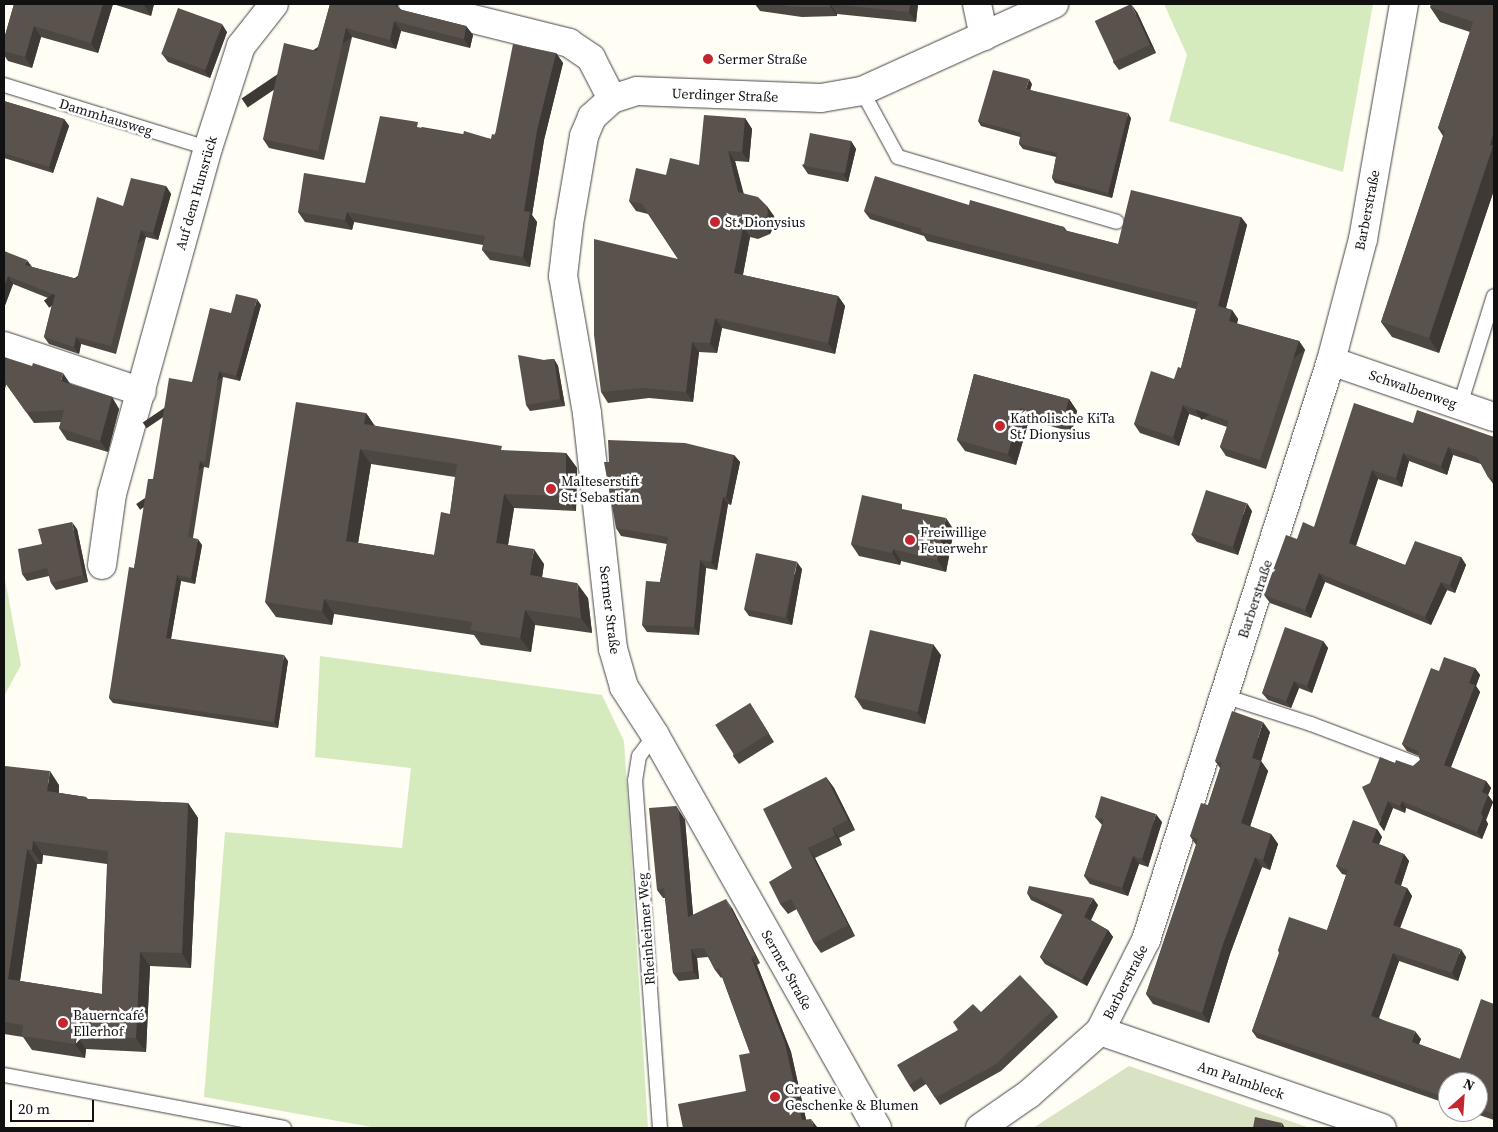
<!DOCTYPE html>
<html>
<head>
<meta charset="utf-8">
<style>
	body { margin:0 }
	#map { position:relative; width:1498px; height:1132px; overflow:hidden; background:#fffdf4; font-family:"Source Serif 4",serif }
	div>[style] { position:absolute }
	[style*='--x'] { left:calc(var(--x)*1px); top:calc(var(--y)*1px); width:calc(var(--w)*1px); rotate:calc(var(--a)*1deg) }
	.green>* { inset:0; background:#d5ebbd }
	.cemetery>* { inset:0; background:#d9e3c4 }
	.roads { filter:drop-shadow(0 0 1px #444) drop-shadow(0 0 1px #444) }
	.lane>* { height:14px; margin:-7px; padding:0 7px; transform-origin:7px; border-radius:7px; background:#fff }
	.street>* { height:28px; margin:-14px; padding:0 14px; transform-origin:14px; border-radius:14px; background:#fff }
	.wall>* { inset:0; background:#4d4742 }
	.shaded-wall>* { inset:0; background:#3f3936; transform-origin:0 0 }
	.building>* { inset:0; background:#5a524d; transform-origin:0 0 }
	.dots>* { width:14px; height:14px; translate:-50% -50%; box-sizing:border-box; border:2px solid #fff; border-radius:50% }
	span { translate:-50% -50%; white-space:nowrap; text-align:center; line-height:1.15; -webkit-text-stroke:5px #fff; paint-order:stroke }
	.poi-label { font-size:14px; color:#111 }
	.left { translate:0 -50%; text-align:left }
	.street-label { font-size:14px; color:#111 }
	.frame { position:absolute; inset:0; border:5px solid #111; pointer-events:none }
	.north { position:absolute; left:1438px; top:1072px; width:50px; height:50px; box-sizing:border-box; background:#fff; border:1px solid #a0a0a0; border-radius:50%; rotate:26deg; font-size:14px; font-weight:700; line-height:20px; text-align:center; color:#111 }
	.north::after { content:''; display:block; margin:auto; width:18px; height:22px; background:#c3262f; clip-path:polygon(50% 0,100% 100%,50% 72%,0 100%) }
	.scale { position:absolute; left:10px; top:1100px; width:84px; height:22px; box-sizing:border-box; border:2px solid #111; border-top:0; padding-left:6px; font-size:15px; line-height:18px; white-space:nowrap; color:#111; -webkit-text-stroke:4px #fff; paint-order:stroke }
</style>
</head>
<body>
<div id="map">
	<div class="green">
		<div style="clip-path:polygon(1164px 4px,1373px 4px,1343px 172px,1169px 121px,1187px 55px)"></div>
		<div style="clip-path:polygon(4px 574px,21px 665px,4px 696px)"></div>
		<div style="clip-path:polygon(320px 656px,602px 695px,624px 741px,648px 1128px,377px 1128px,204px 1097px,225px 832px,402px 848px,411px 768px,315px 757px)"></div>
	</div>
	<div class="cemetery">
		<div style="clip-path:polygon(1129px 1066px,1310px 1128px,1033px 1128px)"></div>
	</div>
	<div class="roads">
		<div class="lane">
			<div style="--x:4;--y:85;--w:214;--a:17.2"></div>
			<div style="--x:862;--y:91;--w:75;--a:61.4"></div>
			<div style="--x:898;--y:157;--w:228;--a:16.5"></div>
			<div style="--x:1460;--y:405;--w:114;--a:-72.7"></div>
			<div style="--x:1224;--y:696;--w:91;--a:17.8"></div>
			<div style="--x:1311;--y:724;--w:113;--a:20.7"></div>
			<div style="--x:655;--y:735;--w:26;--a:127"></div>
			<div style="--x:639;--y:756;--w:24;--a:99"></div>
			<div style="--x:635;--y:780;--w:349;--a:85.9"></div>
			<div style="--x:4;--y:1075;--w:285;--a:10.7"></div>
		</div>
		<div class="street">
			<div style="--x:413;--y:4;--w:161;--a:14"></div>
			<div style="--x:569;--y:43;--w:27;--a:34"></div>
			<div style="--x:591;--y:58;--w:46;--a:62.9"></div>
			<div style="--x:977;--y:4;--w:33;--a:78"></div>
			<div style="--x:4;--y:346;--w:145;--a:18.4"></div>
			<div style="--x:1331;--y:361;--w:172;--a:19"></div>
			<div style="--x:102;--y:565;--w:72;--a:-82"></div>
			<div style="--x:112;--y:494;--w:359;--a:-74.5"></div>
			<div style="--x:208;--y:148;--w:107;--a:-72.1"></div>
			<div style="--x:241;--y:46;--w:53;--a:-51.8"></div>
			<div style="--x:1100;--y:1031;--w:298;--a:19"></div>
			<div style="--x:877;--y:1128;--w:451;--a:-119.5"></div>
			<div style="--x:655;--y:735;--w:57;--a:-122.9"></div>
			<div style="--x:624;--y:687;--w:40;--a:-106"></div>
			<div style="--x:613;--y:649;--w:237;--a:-96.3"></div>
			<div style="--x:587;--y:413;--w:139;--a:-99.9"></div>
			<div style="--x:563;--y:276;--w:52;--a:-83.4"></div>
			<div style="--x:569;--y:224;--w:89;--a:-80.3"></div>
			<div style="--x:584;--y:136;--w:21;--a:-67"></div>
			<div style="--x:592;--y:117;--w:27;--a:-42"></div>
			<div style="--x:612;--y:99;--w:26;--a:-18"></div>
			<div style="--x:637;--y:91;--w:184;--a:2.2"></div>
			<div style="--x:821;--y:98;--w:42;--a:-9.7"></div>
			<div style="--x:862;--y:91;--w:211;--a:-24.4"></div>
			<div style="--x:980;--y:1128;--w:60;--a:-34.8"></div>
			<div style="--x:1029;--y:1094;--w:95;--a:-41.6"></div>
			<div style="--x:1100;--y:1031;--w:102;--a:-63.2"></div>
			<div style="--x:1146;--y:940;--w:608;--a:-72.28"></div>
			<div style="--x:1331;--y:361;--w:126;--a:-75.3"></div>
			<div style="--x:1363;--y:239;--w:239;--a:-80.1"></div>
		</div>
	</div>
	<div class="wall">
		<div style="clip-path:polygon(14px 4px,154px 4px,151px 16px,113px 4px,98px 53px,41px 37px,32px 68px,8px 61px,4px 55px,4px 39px)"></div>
		<div style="clip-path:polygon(330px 4px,398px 4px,398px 7px,402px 10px,466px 26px,473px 35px,470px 48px,401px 31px,396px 49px,352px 37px,324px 160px,269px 148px,263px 139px,317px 51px)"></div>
		<div style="clip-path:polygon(755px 4px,918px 4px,916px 22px,837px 14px,837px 16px,802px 17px,760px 11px)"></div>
		<div style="clip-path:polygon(1494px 5px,1494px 190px,1439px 353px,1392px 337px,1381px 322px,1443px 136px,1438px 128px,1470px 32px,1440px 22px,1430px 7px)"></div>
		<div style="clip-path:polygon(1137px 12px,1156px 53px,1119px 70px,1113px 62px)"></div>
		<div style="clip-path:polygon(227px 32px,210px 78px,168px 62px,162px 54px)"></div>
		<div style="clip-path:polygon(556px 53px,563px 63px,544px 140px,532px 215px,537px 222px,530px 267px,490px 260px,482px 250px,483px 245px,354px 222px,352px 230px,305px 222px,298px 212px,365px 183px,422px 127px,491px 139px)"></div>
		<div style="clip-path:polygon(1032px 84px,1030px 90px,1131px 118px,1112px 198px,1055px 183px,1052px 178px,1056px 157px,1023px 149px,1019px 144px,1020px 137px,981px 126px,978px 121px)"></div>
		<div style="clip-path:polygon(4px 101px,64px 119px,69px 126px,53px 173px,4px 158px)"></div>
		<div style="clip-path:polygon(745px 118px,752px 129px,749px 162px,735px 161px,743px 193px,774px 216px,775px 224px,770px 234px,758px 239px,750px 237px,743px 275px,838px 296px,845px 306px,835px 354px,722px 328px,717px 353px,699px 352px,693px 402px,649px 398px,608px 403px,601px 392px,678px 259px,648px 214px,636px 211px,629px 201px,666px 175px,699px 165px)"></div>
		<div style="clip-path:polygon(851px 141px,856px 149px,848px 182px,808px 174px,802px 165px)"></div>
		<div style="clip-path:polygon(166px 186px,171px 194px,158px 240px,146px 237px,116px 354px,81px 344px,79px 354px,49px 344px,44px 337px,53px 300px,13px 284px,4px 308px,4px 251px,32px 267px,77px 279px,123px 206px)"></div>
		<div style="clip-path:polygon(969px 205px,1064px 227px,1067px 231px,1118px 244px,1241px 217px,1247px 225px,1226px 308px,1232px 310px,1238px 319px,1237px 324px,1299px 341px,1305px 350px,1266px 469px,1226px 456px,1220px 447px,1227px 427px,1189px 414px,1179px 446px,1140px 433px,1134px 424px,1174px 379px,1181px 368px,1196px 309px,927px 241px,924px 236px,870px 219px,864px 211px)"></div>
		<div style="clip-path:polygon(261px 305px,240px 381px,223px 377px,209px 468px,204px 467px,193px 538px,202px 545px,195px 584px,181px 581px,171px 639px,288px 661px,278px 728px,113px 703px,109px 698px,134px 568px,153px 479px,192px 382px,231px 313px)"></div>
		<div style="clip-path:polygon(4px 357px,70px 384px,112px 397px,119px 409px,108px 452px,67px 440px,59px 428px,61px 422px,34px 423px,6px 384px,4px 392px)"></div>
		<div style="clip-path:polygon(554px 359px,558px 366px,565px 406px,530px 411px,526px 405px,544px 360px)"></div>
		<div style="clip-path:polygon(974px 374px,1069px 399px,1077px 411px,1072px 432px,1029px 420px,1016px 465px,965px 451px,957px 440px)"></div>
		<div style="clip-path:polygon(evenodd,366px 413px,375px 426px,505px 451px,566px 453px,577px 468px,576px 511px,514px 508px,508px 545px,544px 564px,542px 577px,588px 598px,592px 633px,535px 625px,531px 652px,481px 645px,474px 635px,334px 614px,332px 625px,276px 617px,265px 602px,366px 413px,371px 464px,455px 477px,450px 514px,434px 555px,358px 543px,371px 464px)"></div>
		<div style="clip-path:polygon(1413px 423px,1494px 437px,1494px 485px,1488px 477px,1481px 464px,1453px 455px,1447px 475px,1409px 461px,1402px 487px,1378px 479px,1356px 546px,1405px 565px,1461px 557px,1466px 565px,1455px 593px,1447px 590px,1431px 625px,1325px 582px,1311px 618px,1270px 603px,1264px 595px,1297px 539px,1314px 527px)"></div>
		<div style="clip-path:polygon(734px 455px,740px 462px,731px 505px,728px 504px,717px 570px,706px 568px,699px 635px,647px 632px,642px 625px,660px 582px,667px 544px,621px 536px,616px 528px)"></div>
		<div style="clip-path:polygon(906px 510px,954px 530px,946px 572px,901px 561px,900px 565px,859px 556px,851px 544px)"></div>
		<div style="clip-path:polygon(1252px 511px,1238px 555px,1197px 542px,1191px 534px)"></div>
		<div style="clip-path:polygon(77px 529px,88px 582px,56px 590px,51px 583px,49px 576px,27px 581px,22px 574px,42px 544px)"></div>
		<div style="clip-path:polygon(802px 569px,792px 625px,749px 616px,744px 609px)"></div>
		<div style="clip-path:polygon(1323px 641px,1328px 648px,1312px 693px,1299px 688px,1291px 708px,1268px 700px,1262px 693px)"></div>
		<div style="clip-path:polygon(941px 655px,925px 724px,863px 709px,855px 697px)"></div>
		<div style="clip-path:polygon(1475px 668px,1480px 675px,1476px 686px,1480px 692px,1451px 767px,1486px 781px,1491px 788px,1488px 795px,1493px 802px,1486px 820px,1488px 824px,1482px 839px,1406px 808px,1405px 813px,1393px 808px,1384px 831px,1370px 783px,1395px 763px,1413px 766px,1420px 760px,1419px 756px,1407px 751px,1402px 744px,1439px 671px)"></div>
		<div style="clip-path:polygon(750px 703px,774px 742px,739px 764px,733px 756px)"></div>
		<div style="clip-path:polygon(1270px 732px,1261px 761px,1268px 771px,1250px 826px,1271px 834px,1278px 844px,1270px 870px,1262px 867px,1230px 954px,1209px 1023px,1153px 1004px,1146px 994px,1196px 845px,1190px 836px,1208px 805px,1220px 768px,1215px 761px)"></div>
		<div style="clip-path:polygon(evenodd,4px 777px,59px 785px,59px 793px,86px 797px,88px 799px,188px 803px,198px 818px,191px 968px,150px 966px,146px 1052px,86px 1049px,85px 1058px,32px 1050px,23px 1037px,4px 1034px,4px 777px,43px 855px,107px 864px,102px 994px,20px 981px,37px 864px,42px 864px,43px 855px)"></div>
		<div style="clip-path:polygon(826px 777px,834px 788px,855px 830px,839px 838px,842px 845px,815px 858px,855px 936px,821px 953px,814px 943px,797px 909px,788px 914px,780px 904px,792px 868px)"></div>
		<div style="clip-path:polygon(676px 806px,685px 820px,693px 915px,732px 908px,760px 963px,757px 965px,791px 1052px,806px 1120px,817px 1127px,818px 1128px,683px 1128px,746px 1091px,750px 1053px,722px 977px,721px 978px,715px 970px,708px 957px,697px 958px,699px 979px,679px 981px,673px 973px,665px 898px,663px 898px,657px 890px)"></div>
		<div style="clip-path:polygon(1095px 817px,1162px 822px,1148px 867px,1139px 864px,1128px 896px,1090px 884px,1084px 876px,1102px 825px)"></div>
		<div style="clip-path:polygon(1377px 829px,1382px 837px,1379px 844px,1404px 854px,1409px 861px,1401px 886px,1407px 888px,1412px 896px,1400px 928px,1466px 957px,1458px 981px,1399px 961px,1379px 1018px,1421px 1039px,1419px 1044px,1460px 1059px,1494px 1004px,1494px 1120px,1470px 1112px,1478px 1112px,1478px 1082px,1448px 1082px,1448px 1104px,1257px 1038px,1252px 1031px,1279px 953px,1278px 950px,1327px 930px,1346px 875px,1342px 874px,1336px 866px)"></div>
		<div style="clip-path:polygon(1027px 893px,1098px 905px,1091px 920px,1108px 930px,1113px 937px,1087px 986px,1045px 964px,1040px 957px,1063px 915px,1031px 900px)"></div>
		<div style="clip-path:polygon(1053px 1010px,1058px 1017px,1001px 1071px,940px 1105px,926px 1084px,914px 1092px,909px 1085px,958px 1030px,981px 1012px)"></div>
	</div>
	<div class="shaded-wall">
		<div style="clip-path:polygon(103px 4px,113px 4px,98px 53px,91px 43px)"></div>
		<div style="clip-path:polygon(144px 4px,154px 4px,151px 16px,144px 5px)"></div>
		<div style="clip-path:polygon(830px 4px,837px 14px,837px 16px,830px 7px)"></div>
		<div style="clip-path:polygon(910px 4px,918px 4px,916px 22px,909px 12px)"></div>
		<div style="clip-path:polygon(1131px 4px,1137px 12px,1156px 53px,1150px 45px)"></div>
		<div style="clip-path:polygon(394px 21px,401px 31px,396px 49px,390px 40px)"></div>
		<div style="clip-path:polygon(222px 24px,227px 32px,210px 78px,204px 70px)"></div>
		<div style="clip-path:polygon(34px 26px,41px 37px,32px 68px,25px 57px)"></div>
		<div style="clip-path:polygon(466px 26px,473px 35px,470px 48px,464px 39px)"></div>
		<div style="left:346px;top:28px;width:11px;height:126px;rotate:56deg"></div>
		<div style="clip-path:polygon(556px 53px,563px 63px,544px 140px,532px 215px,537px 222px,530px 267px,523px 257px,524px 211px,537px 130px)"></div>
		<div style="clip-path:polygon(1029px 79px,1032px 84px,1029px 94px,1026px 89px)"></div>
		<div style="clip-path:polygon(1128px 113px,1131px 118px,1112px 198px,1108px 193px)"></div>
		<div style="clip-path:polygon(745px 118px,752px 129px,749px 162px,742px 152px)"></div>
		<div style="clip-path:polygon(64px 119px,69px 126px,53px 173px,49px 167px)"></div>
		<div style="clip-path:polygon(1494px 131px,1494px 190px,1439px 353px,1429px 338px)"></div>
		<div style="clip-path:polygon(851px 141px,856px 149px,848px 182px,843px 174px)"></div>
		<div style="clip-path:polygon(728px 151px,735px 161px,746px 202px,738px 192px)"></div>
		<div style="clip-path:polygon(166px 186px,171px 194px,158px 240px,153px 233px)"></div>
		<div style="clip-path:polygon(767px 206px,774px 216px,775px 224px,770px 234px,763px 224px)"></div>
		<div style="clip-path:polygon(347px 212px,354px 222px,352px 230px,345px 220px)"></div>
		<div style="clip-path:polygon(1241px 217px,1247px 225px,1224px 315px,1218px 306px)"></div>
		<div style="clip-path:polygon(743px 227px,750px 237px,741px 284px,734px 273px)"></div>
		<div style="left:141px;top:230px;width:9px;height:120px;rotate:54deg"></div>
		<div style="clip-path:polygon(27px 260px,32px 267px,25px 265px)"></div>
		<div style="clip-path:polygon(8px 276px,13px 284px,4px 308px,4px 287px)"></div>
		<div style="clip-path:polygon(838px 296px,845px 306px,835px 354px,828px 343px)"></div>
		<div style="clip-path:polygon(257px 299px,261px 305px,240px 381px,236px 376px)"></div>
		<div style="clip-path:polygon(1232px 310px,1238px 319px,1235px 330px,1229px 321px)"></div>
		<div style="clip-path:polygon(715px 318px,722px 328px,717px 353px,710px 343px)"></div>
		<div style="clip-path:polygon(76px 337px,81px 344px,79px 354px,74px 347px)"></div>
		<div style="left:1299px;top:341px;width:11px;height:125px;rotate:56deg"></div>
		<div style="clip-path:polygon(692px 342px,699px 352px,693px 402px,686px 392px)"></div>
		<div style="clip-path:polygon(554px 359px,558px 366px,565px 406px,560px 399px)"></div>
		<div style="left:219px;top:371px;width:7px;height:92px;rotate:56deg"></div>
		<div style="clip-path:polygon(63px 373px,71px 385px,61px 381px)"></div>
		<div style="clip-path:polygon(4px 381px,6px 384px,4px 392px)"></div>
		<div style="clip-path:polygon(112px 397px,119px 409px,108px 452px,100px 441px)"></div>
		<div style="clip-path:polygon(1069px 399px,1077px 411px,1072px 432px,1063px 420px)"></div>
		<div style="clip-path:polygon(1183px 405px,1189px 414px,1179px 446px,1173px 437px)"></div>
		<div style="clip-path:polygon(1020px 408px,1029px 420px,1016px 465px,1008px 454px)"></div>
		<div style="clip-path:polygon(366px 413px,376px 428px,364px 424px)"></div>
		<div style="clip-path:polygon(1448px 447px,1453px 455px,1447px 475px,1441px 466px)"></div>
		<div style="clip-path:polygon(360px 449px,371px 464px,356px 556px,346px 541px)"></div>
		<div style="clip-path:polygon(566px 453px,577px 468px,576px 511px,566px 496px)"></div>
		<div style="clip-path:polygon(1403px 453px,1409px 461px,1402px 487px,1396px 478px)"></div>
		<div style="clip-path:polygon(734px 455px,740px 462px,731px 505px,726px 497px)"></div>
		<div style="left:200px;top:461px;width:7px;height:77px;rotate:56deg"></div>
		<div style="clip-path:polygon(1372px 470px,1378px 479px,1354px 551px,1349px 543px)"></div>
		<div style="clip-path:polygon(504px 494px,514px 508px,506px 557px,496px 543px)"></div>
		<div style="clip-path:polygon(723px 497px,728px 504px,717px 570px,711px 562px)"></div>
		<div style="clip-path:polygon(1247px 503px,1252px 511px,1238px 555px,1233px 547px)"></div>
		<div style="clip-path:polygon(946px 518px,954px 530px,946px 572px,937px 560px)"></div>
		<div style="clip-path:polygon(72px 522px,77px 529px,88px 582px,83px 575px)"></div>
		<div style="clip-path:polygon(198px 539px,202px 545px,195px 584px,191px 578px)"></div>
		<div style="clip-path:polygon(534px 549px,544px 564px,540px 590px,530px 575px)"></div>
		<div style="clip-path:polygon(893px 549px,901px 561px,900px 565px,892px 553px)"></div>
		<div style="clip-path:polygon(1461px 557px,1466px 565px,1455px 593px,1450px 585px)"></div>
		<div style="clip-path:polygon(700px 560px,706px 568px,699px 635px,694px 627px)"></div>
		<div style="clip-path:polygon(797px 562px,802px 569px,792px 625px,787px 618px)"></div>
		<div style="clip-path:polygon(1319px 573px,1325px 582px,1311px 618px,1305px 610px)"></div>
		<div style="clip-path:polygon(177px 575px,181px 581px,170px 644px,166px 638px)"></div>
		<div style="clip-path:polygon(1441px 582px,1447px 590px,1431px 625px,1425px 617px)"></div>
		<div style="clip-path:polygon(577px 583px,588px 598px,592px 633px,581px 618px)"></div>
		<div style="clip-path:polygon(324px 599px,334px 614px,332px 625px,322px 611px)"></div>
		<div style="clip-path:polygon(525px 610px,535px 625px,531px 652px,520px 638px)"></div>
		<div style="clip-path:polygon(1323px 641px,1328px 648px,1312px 693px,1307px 686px)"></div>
		<div style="clip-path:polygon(933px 644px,941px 655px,925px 724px,917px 712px)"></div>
		<div style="clip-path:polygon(284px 655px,288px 661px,278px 728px,274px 722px)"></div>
		<div style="clip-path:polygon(1475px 668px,1480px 675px,1476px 686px,1480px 692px,1449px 772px,1444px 765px,1469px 683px)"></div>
		<div style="clip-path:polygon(1294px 681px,1299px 688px,1291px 708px,1286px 701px)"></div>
		<div style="clip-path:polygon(1263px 722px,1270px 732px,1259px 768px,1252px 758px)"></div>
		<div style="clip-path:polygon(1261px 761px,1268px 771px,1248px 833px,1241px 823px)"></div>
		<div style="clip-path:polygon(50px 771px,59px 785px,57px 805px,47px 791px)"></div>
		<div style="clip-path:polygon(826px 777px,834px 788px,855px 830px,848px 820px)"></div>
		<div style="clip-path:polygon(1486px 781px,1491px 788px,1488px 795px,1493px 802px,1486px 820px,1488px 824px,1482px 839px,1477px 832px,1481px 813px,1482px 792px)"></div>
		<div style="clip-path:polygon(1388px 801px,1393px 808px,1384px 831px,1379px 824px)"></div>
		<div style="clip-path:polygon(1402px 801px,1406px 808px,1405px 813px,1400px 806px)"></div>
		<div style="clip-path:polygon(188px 803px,198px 818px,191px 968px,182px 953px)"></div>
		<div style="clip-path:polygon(676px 806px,685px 820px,694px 926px,688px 917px)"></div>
		<div style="clip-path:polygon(1156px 814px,1162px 822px,1148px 867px,1142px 859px)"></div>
		<div style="clip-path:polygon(832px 828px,839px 838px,842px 845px,835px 835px)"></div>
		<div style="clip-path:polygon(1377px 829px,1382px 837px,1377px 849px,1372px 842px)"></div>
		<div style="clip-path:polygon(1271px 834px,1278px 844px,1270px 870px,1263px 860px)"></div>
		<div style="clip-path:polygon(33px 841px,43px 855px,42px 864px,32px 850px)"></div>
		<div style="clip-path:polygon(808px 848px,815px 858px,855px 936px,848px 925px)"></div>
		<div style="clip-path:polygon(27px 849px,37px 864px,18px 994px,8px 979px)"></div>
		<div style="clip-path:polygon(1404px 854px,1409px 861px,1399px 891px,1394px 883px)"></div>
		<div style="clip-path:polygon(1133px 856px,1139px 864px,1128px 896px,1122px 888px)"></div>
		<div style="clip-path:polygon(1255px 857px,1262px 867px,1230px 954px,1209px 1023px,1202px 1013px,1223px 944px)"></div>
		<div style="clip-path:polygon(1407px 888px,1412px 896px,1398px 933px,1393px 925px)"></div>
		<div style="clip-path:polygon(1093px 898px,1098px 905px,1089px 924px,1084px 917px)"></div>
		<div style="clip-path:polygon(726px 899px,732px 908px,760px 963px,755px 955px)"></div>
		<div style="clip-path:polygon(1108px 930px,1113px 937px,1087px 986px,1082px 980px)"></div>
		<div style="clip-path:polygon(691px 949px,697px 958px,699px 979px,693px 971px)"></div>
		<div style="clip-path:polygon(1461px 949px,1466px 957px,1458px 981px,1452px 973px)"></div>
		<div style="clip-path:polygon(140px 952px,150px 966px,146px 1052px,136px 1038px)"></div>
		<div style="clip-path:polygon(1393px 953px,1399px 961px,1377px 1023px,1371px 1016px)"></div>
		<div style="clip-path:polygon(751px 957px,757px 965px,791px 1052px,808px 1128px,802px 1120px)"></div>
		<div style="clip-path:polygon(1415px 1031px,1421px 1039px,1417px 1049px,1412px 1042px)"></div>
		<div style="clip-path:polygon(76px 1035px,86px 1049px,85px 1058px,75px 1044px)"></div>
		<div style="clip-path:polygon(811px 1119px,817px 1127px,818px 1128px,814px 1128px)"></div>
		<div style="clip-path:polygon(1282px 1123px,1285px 1128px,1281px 1128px)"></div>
	</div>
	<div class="building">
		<div style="clip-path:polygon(14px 4px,103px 4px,91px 43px,34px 26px,25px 57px,4px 51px,4px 39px)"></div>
		<div style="clip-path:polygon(330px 4px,394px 4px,395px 6px,402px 10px,466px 26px,464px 39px,394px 21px,390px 40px,346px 28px,318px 151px,263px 139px,284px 43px,317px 51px)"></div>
		<div style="clip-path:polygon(769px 4px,910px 4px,909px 12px,830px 4px,830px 7px,796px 7px)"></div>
		<div style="left:1131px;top:4px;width:45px;height:40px;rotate:65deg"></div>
		<div style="clip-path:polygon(1431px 4px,1491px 4px,1494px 5px,1494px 131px,1490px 145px,1493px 146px,1429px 338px,1381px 322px,1445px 131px,1438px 128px,1473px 22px,1430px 7px)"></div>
		<div style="left:178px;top:8px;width:47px;height:49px;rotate:20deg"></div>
		<div style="clip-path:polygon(513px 44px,556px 53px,537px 130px,524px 211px,530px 212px,523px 257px,482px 250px,485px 236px,347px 212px,345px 220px,298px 212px,304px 173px,365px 183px,380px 116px,418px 122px,417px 127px,463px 135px,464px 131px,491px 139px,492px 134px,495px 135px)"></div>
		<div style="clip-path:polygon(993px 70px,1029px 79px,1026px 89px,1128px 113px,1108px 193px,1052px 178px,1057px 153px,1019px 144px,1021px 133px,978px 121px)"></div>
		<div style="clip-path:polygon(4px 101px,64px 119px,49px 167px,4px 153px)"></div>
		<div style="clip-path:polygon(704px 115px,745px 118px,742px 152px,728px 151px,738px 192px,758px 197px,767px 206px,768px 214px,763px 224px,751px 229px,743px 227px,734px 273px,838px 296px,828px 343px,715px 318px,710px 343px,692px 342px,686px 392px,642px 388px,601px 392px,594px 335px,594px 239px,678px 259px,642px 204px,629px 201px,636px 168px,666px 175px,670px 158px,699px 165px)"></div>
		<div style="left:810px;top:133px;width:42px;height:33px;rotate:11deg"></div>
		<div style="clip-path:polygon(875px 176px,969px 205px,970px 200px,1064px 227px,1064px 230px,1118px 244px,1131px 190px,1241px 217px,1218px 306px,1232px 310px,1229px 321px,1299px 341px,1260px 460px,1220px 447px,1229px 421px,1183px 405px,1173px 437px,1134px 424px,1151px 371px,1174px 379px,1178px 367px,1181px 368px,1198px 302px,921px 232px,922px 229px,864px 211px)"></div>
		<div style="clip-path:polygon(131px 178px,166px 186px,153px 233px,141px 230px,111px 346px,76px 337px,74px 347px,44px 337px,55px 295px,8px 276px,4px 287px,4px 251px,27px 260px,25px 265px,77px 279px,97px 197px,123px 206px)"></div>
		<div style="clip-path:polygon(236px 294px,257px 299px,236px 376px,219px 371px,205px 462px,200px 461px,188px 537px,198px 539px,191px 578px,177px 575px,166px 638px,284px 655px,274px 722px,109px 698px,129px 567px,134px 568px,148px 479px,153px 479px,169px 378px,192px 382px,210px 308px,231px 313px)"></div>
		<div style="clip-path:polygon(518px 355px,544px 360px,554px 359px,560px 399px,526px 405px)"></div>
		<div style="clip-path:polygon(4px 357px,32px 366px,33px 363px,63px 373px,61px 381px,112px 397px,100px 441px,59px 428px,64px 410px,26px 412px,4px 381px)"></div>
		<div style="clip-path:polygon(974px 374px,1069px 399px,1063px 420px,1020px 408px,1008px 454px,957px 440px)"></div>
		<div style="clip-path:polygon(evenodd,296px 402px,366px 413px,364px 424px,502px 446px,501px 450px,566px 453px,566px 496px,504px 494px,496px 543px,534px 549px,530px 575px,577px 583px,581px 618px,525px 610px,520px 638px,470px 630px,472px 622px,324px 599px,322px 611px,265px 602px,296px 402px,360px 449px,457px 464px,450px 514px,441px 512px,434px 555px,346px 541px,360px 449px)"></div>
		<div style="clip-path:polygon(1354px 403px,1413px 423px,1417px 410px,1494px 437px,1494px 479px,1488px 477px,1477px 457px,1448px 447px,1441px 466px,1403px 453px,1396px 478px,1372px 470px,1349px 543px,1405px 565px,1415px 541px,1461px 557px,1450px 585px,1441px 582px,1425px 617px,1319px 573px,1305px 610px,1264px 595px,1286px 535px,1297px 539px,1303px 522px,1314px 527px)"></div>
		<div style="clip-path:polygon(608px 440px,685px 443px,734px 455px,726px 497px,723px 497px,711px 562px,700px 560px,694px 627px,642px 625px,646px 581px,660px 582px,668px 537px,616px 528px,604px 462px,609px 462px)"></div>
		<div style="left:1206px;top:490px;width:43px;height:46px;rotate:18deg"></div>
		<div style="clip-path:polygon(862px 495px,902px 504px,902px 509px,946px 518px,937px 560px,893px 549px,892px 553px,851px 544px)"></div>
		<div style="clip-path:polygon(72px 522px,83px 575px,51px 583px,47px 568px,22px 574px,18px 549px,42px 544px,38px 529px)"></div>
		<div style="left:756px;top:553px;width:42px;height:57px;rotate:12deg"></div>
		<div style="clip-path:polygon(1285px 627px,1323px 641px,1307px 686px,1294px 681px,1286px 701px,1262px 693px)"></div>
		<div style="left:870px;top:630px;width:65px;height:69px;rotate:13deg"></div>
		<div style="clip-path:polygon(1444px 657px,1475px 668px,1469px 683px,1475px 685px,1444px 765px,1486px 781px,1482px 792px,1488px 795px,1481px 813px,1483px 817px,1477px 832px,1402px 801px,1400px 806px,1388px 801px,1379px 824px,1362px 787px,1370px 783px,1380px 757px,1395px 763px,1396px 760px,1413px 766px,1420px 760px,1418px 751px,1402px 744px,1431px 668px,1439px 671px)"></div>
		<div style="left:750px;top:703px;width:36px;height:41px;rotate:58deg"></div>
		<div style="clip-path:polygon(1232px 711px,1263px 722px,1252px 758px,1261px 761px,1241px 823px,1271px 834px,1263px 860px,1255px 857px,1223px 944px,1202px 1013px,1146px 994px,1198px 839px,1190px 836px,1201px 803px,1208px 805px,1222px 763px,1215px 761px)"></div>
		<div style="clip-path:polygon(evenodd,5px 766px,50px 771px,47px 791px,86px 797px,86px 799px,188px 803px,182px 953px,140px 952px,136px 1038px,76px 1035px,75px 1044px,22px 1036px,23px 1025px,4px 1022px,4px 777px,5px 766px,33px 841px,108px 851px,102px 994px,8px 979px,27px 849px,32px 850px,33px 841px)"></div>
		<div style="clip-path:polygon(826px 777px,848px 820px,832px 828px,835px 835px,808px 848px,848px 925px,814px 943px,791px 899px,780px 904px,769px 882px,792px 868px,763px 809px)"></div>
		<div style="clip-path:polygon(1101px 796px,1156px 814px,1142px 859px,1133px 856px,1122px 888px,1084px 876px,1104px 819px,1095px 817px)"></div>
		<div style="clip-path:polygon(676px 806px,679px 811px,688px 917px,726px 899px,755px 955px,751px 957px,785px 1043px,802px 1120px,811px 1119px,814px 1128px,683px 1128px,678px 1104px,746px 1091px,739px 1055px,750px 1053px,719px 968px,715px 970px,704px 948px,691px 949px,693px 971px,673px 973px,664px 888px,657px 890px,649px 808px)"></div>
		<div style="clip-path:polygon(1353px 820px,1377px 829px,1372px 842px,1404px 854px,1394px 883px,1407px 888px,1393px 925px,1461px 949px,1452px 973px,1393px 953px,1371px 1016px,1415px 1031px,1412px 1042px,1460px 1059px,1481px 999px,1494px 1004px,1494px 1114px,1478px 1109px,1478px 1082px,1448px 1082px,1448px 1098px,1252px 1031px,1280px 951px,1278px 950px,1289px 917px,1327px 930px,1348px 870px,1336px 866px)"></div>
		<div style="clip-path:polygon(1029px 886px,1093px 898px,1084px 917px,1108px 930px,1082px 980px,1040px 957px,1064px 911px,1027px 893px)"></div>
		<div style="clip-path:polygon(1020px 975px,1053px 1010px,996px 1064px,935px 1098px,922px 1077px,909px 1085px,897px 1065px,958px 1030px,953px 1022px,973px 1004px,981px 1012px)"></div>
		<div style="clip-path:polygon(1255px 1117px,1282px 1123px,1281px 1128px,1253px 1128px)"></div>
	</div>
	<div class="dots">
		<div style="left:708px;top:59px;background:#c3262f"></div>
		<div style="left:715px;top:222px;background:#c3262f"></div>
		<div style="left:1000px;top:426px;background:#c3262f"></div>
		<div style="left:551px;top:489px;background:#c3262f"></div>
		<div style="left:910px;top:540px;background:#c3262f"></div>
		<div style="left:63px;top:1023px;background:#c3262f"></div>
		<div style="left:775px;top:1097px;background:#c3262f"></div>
	</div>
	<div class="poi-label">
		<span class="left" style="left:718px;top:59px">Sermer Straße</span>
		<span class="left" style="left:725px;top:222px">St. Dionysius</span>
		<span class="left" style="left:1010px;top:426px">Katholische KiTa<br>St. Dionysius</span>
		<span class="left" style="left:561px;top:489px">Malteserstift<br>St. Sebastian</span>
		<span class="left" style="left:920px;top:540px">Freiwillige<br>Feuerwehr</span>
		<span class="left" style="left:73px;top:1023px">Bauerncafé<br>Ellerhof</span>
		<span class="left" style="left:785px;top:1097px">Creative<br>Geschenke &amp; Blumen</span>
	</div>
	<div class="street-label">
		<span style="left:725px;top:95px;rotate:2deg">Uerdinger Straße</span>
		<span style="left:106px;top:117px;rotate:17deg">Dammhausweg</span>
		<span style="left:196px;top:193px;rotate:-74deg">Auf dem Hunsrück</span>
		<span style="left:1367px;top:210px;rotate:-79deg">Barberstraße</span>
		<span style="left:1413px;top:389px;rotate:19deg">Schwalbenweg</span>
		<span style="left:1255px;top:599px;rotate:-72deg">Barberstraße</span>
		<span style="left:610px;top:610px;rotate:83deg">Sermer Straße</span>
		<span style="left:646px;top:929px;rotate:-94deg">Rheinheimer Weg</span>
		<span style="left:787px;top:970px;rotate:61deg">Sermer Straße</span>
		<span style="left:1125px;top:982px;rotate:-63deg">Barberstraße</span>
		<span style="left:1241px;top:1080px;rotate:19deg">Am Palmbleck</span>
	</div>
	<div class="frame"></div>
	<div class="north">N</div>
	<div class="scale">20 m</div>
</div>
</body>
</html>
